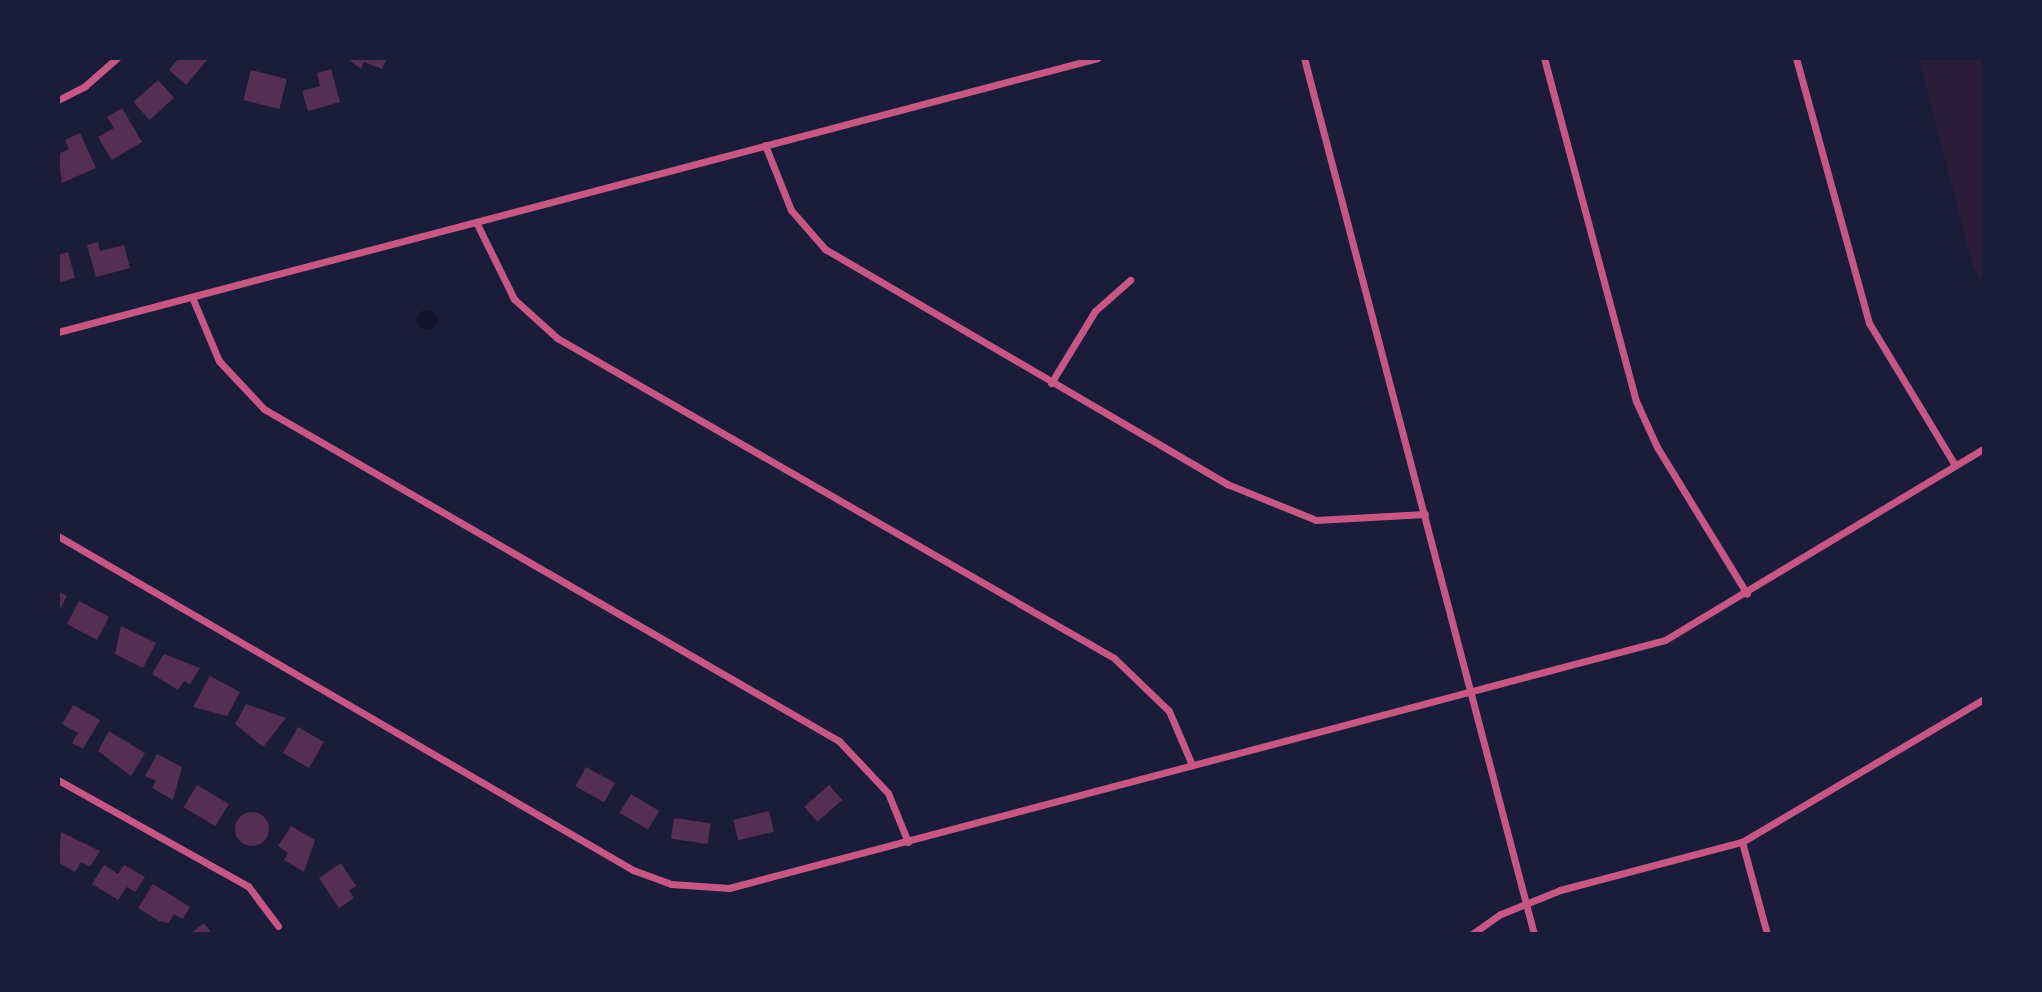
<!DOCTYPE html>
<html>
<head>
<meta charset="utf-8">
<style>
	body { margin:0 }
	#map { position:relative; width:2042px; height:992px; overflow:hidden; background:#1b1b3a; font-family:Quicksand,sans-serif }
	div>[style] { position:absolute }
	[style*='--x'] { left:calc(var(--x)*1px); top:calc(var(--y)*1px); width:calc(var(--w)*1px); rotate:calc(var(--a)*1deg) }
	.green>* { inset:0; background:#2a1e3b }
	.water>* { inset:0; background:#12122b }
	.round { border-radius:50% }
	.building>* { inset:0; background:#542f53; transform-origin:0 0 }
	.service>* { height:4.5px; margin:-2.25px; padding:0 2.25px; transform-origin:2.25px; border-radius:2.25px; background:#c65784 }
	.minor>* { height:7px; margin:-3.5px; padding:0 3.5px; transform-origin:3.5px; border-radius:3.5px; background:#c65784 }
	span { translate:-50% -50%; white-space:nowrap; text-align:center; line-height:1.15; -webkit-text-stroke:5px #1b1b3a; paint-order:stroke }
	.frame { position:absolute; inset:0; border:60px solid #1b1b3a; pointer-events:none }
</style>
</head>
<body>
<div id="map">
	<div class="green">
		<div style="clip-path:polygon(1919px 58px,1984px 58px,1984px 289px,1971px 260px)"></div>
	</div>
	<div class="water">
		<div class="round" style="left:417px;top:310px;width:20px;height:20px"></div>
	</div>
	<div class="building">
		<div style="clip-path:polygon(179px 58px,207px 58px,208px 59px,186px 85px,169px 70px)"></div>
		<div style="clip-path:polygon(347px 58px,387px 58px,382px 69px,364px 62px,361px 69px)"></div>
		<div style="clip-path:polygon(331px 69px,340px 102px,308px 111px,302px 91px,320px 86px,317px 73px)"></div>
		<div style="left:251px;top:70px;width:37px;height:31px;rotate:14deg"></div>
		<div style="left:158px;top:80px;width:24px;height:33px;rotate:48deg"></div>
		<div style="clip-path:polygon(122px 108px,142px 142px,112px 160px,98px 137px,114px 128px,107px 117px)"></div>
		<div style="clip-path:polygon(80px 133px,96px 168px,62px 183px,58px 154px,69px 149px,65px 140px)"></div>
		<div style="clip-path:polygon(98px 242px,100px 251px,124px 245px,130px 268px,96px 277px,87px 245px)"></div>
		<div style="clip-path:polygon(68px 252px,75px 278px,58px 283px,58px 255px)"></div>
		<div style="clip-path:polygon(58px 591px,67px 596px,58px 613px)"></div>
		<div style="left:79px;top:601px;width:34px;height:26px;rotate:28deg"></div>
		<div style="clip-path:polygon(121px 626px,156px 643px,143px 668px,115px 654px)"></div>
		<div style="clip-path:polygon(164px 654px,200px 668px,190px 684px,184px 681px,178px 690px,152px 674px)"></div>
		<div style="clip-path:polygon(210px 676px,240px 692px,227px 716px,193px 707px)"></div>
		<div style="clip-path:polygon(246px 704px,286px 718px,263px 747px,235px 724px)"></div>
		<div style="clip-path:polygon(73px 705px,100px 720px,83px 749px,72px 743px,78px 733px,62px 724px)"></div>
		<div style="left:298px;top:727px;width:30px;height:30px;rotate:30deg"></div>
		<div style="clip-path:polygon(109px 731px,145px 753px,131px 776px,98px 751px)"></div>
		<div style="clip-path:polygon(157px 754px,182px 767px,173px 800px,152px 788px,156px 781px,145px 776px)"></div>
		<div style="left:586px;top:767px;width:33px;height:22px;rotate:29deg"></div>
		<div style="left:197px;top:785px;width:37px;height:26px;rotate:31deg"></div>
		<div style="left:829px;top:785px;width:20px;height:33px;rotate:49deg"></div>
		<div style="left:631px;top:794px;width:33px;height:22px;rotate:31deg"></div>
		<div style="left:769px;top:811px;width:21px;height:37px;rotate:76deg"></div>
		<div class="round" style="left:235px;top:812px;width:34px;height:34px"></div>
		<div style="left:674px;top:818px;width:37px;height:21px;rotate:8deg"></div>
		<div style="clip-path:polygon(291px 826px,315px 840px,304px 872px,284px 860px,288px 853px,278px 846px)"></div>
		<div style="clip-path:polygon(61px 832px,100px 851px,90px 867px,81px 862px,75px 872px,58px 862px)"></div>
		<div style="clip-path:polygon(341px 863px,356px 886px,349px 891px,354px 898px,339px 908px,319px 878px)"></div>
		<div style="clip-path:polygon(104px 865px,118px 874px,124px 865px,145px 877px,135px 892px,127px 887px,118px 900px,92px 884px)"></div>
		<div style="clip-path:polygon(153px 884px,190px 907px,183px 919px,174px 914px,169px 923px,159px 921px,138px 908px)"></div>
		<div style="clip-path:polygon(204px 923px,213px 934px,190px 934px)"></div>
	</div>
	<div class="service">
		<div style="--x:1236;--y:934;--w:29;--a:0"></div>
	</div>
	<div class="minor">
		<div style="--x:1304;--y:58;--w:906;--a:75.29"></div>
		<div style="--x:1544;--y:58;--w:355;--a:75"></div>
		<div style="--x:1636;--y:401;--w:51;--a:65.5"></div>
		<div style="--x:1657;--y:447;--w:172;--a:58.5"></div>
		<div style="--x:1796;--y:58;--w:275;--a:74.6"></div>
		<div style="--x:1869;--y:323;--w:166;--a:58.8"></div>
		<div style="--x:58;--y:100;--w:30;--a:-27"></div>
		<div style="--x:85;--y:86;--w:43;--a:-41.2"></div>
		<div style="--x:765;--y:145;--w:70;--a:68.2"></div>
		<div style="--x:791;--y:210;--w:52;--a:48.9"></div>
		<div style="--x:825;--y:249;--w:466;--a:30.3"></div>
		<div style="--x:1227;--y:484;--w:96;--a:22"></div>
		<div style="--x:1316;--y:520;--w:109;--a:-3.2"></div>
		<div style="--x:476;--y:222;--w:86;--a:63.7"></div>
		<div style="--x:514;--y:299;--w:58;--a:42.2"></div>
		<div style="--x:557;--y:338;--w:642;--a:29.88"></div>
		<div style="--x:1114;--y:658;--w:76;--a:43.9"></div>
		<div style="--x:1169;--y:711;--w:59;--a:66.9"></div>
		<div style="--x:192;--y:297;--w:69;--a:67.1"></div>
		<div style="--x:219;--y:361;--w:66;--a:46.8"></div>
		<div style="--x:264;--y:409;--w:664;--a:30"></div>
		<div style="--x:839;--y:741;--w:71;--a:46.7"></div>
		<div style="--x:888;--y:793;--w:53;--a:67.8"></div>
		<div style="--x:58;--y:332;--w:1075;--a:-14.76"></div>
		<div style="--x:1051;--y:383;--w:84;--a:-58.6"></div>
		<div style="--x:1095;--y:311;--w:47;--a:-41.5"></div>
		<div style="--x:58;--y:536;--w:665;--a:30.15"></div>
		<div style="--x:633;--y:870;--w:40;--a:20.2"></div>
		<div style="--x:671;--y:884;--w:58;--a:3.9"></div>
		<div style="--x:729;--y:888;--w:968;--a:-14.84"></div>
		<div style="--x:1665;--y:640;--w:372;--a:-31"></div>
		<div style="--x:58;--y:780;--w:218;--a:29.2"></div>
		<div style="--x:248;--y:886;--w:50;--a:53.1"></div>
		<div style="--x:1742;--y:842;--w:95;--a:74.8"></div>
		<div style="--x:1472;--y:934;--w:35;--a:-35"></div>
		<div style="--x:1501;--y:914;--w:64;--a:-22.1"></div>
		<div style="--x:1560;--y:890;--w:188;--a:-14.8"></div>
		<div style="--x:1742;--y:842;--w:281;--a:-30.6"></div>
	</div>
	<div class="frame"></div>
</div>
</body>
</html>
